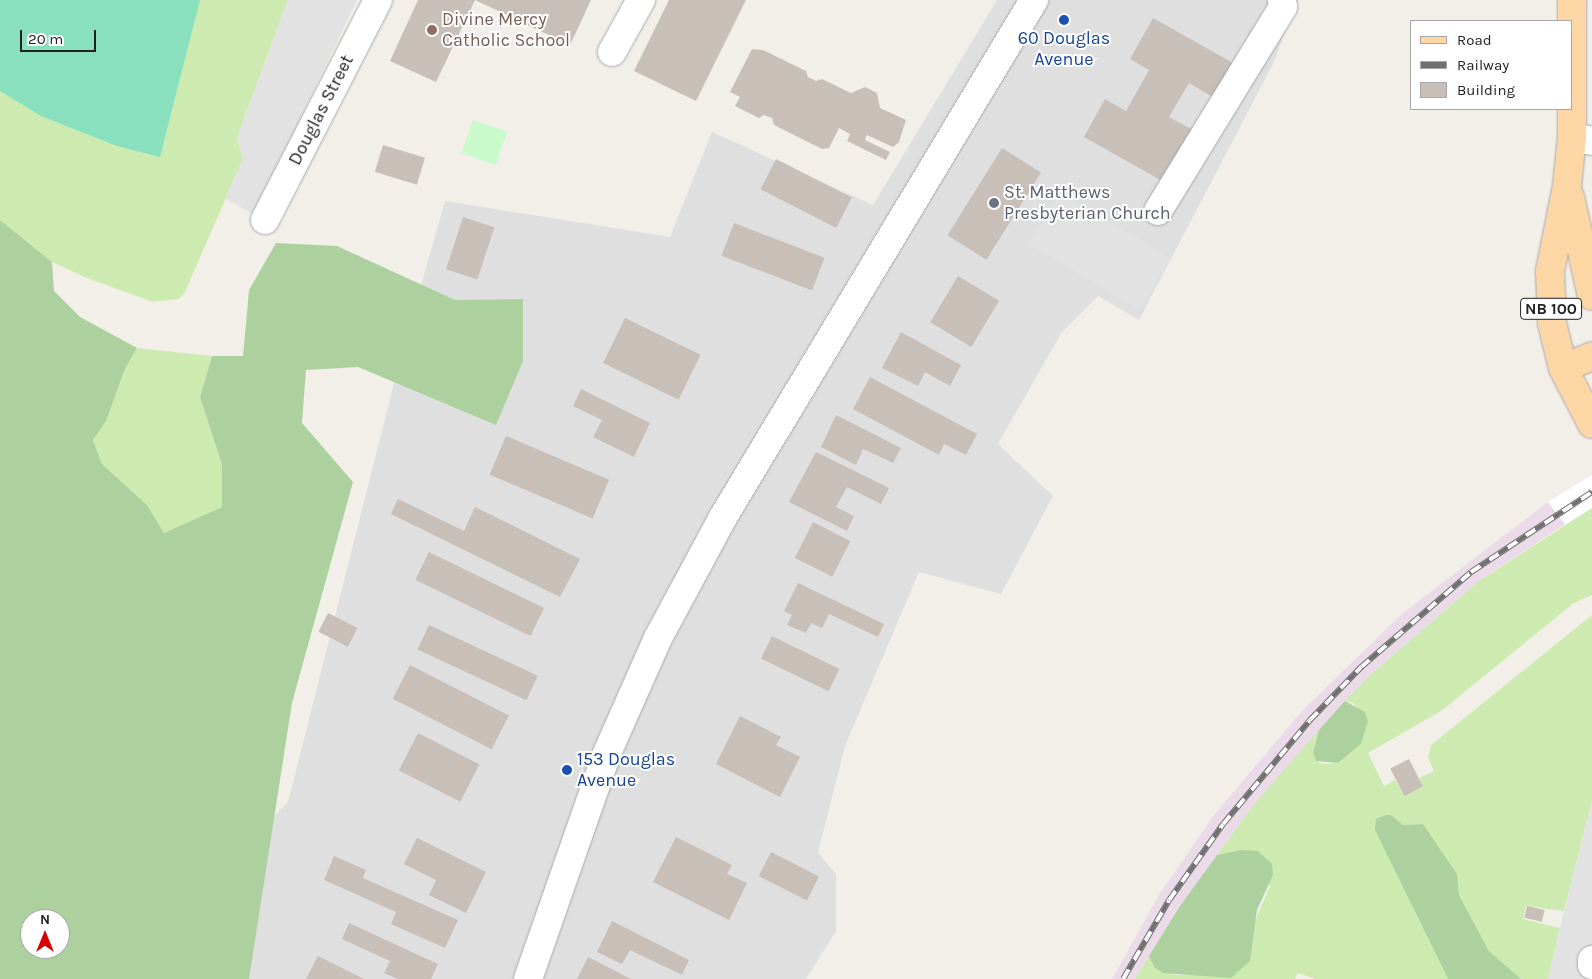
<!DOCTYPE html>
<html>
<head>
<meta charset="utf-8">
<style>
	body { margin:0 }
	#map { position:relative; width:1592px; height:979px; overflow:hidden; background:#f2efe9; font-family:Karla,sans-serif }
	div>[style] { position:absolute }
	[style*='--x'] { left:calc(var(--x)*1px); top:calc(var(--y)*1px); width:calc(var(--w)*1px); rotate:calc(var(--a)*1deg) }
	.residential>* { inset:0; background:#e0dfdf }
	.industrial>* { inset:0; background:#ebdbe8 }
	.grass>* { inset:0; background:#cdebb0 }
	.forest>* { inset:0; background:#add19e }
	.park>* { inset:0; background:#c8facc; transform-origin:0 0 }
	.pitch>* { inset:0; background:#88e0be }
	.parking>* { inset:0; background:#e2e2e2; transform-origin:0 0 }
	.pier>* { inset:0; background:#fff }
	.building>* { inset:0; background:#c7bfb8; transform-origin:0 0 }
	.roads { filter:drop-shadow(0 0 1px #a9a9a9) drop-shadow(0 0 1px #a9a9a9) }
	.minor>* { height:28px; margin:-14px; padding:0 14px; transform-origin:14px; border-radius:14px; background:#fff }
	.major>* { height:28px; margin:-14px; padding:0 14px; transform-origin:14px; border-radius:14px; background:#fcd6a4 }
	.rail>* { height:5.5px; margin-top:-2.75px; transform-origin:0; background:repeating-linear-gradient(90deg,#fff 0 11px,#707070 0 22px); box-sizing:border-box; border-block:1px solid #707070 }
	.dots>* { width:14px; height:14px; translate:-50% -50%; box-sizing:border-box; border:2px solid #fff; border-radius:50% }
	span { translate:-50% -50%; white-space:nowrap; text-align:center; line-height:1.15; -webkit-text-stroke:4px #fff; paint-order:stroke }
	.shield-label span { padding:1px 4px; background:#fff; border:1px solid; border-radius:4px; -webkit-text-stroke-width:0 }
	.shield-label { font-size:16px; color:#222; font-weight:700 }
	.education-label { font-size:18px; color:#785e54 }
	.left { translate:0 -50%; text-align:left }
	.transit-label { font-size:18px; color:#164399 }
	.street-label { font-size:18px; color:#222 }
	.worship-label { font-size:18px; color:#5b616d }
	.legend { position:absolute; left:1410px; top:20px; width:162px; height:90px; box-sizing:border-box; background:#fff; border:1px solid #a7a7a7; margin:0; padding:6px 9px; list-style:none; font-size:15px; color:#222 }
	.legend li { display:flex; align-items:center; gap:10px; height:25px }
	.legend b { width:25px; border:1px solid #a7a7a7 }
	.north { position:absolute; left:20px; top:909px; width:50px; height:50px; box-sizing:border-box; background:#fff; border:1px solid #a7a7a7; border-radius:50%; rotate:0deg; font-size:14px; font-weight:700; line-height:20px; text-align:center; color:#222 }
	.north::after { content:''; display:block; margin:auto; width:18px; height:22px; background:#d40000; clip-path:polygon(50% 0,100% 100%,50% 72%,0 100%) }
	.scale { position:absolute; left:20px; top:30px; width:76px; height:22px; box-sizing:border-box; border:2px solid #222; border-top:0; padding-left:6px; font-size:15px; line-height:18px; white-space:nowrap; color:#222; -webkit-text-stroke:4px #fff; paint-order:stroke }
</style>
</head>
<body>
<div id="map">
	<div class="residential">
		<div style="clip-path:polygon(997px 0,1298px 0,1272px 66px,1139px 320px,1098px 296px,1062px 332px,998px 444px,1053px 496px,1001px 594px,919px 572px,845px 746px,818px 853px,836px 874px,836px 931px,806px 979px,119px 979px,288px 802px,401px 356px,445px 201px,670px 237px,712px 132px,873px 205px)"></div>
	</div>
	<div class="industrial">
		<div style="clip-path:polygon(1548px 502px,1565px 524px,1479px 581px,1369px 676px,1254px 804px,1180px 906px,1135px 979px,1112px 979px,1159px 895px,1214px 815px,1302px 711px,1403px 613px)"></div>
	</div>
	<div class="grass">
		<div style="clip-path:polygon(0 0,288px 0,237px 138px,243px 159px,184px 294px,178px 299px,153px 302px,87px 278px,52px 262px,0 220px)"></div>
		<div style="clip-path:polygon(137px 348px,212px 356px,200px 397px,222px 465px,222px 507px,164px 533px,147px 505px,102px 464px,93px 440px,106px 421px,125px 369px)"></div>
		<div style="clip-path:polygon(1592px 508px,1592px 595px,1574px 603px,1441px 711px,1368px 753px,1384px 786px,1395px 780px,1404px 796px,1423px 787px,1419px 778px,1434px 771px,1428px 758px,1431px 745px,1592px 615px,1592px 801px,1564px 911px,1526px 906px,1523px 919px,1560px 928px,1548px 979px,1521px 979px,1489px 951px,1459px 895px,1457px 874px,1423px 824px,1403px 825px,1386px 815px,1412px 906px,1448px 979px,1315px 979px,1298px 973px,1295px 979px,1135px 979px,1149px 956px,1154px 967px,1176px 975px,1192px 974px,1255px 921px,1270px 886px,1240px 850px,1217px 855px,1254px 804px,1319px 730px,1313px 753px,1316px 761px,1323px 764px,1338px 763px,1361px 744px,1368px 722px,1353px 703px,1345px 701px,1369px 676px,1479px 581px)"></div>
	</div>
	<div class="forest">
		<div style="clip-path:polygon(evenodd,0 220px,52px 262px,54px 291px,80px 317px,137px 348px,125px 369px,106px 421px,93px 440px,102px 464px,147px 505px,164px 533px,222px 507px,222px 465px,200px 397px,212px 356px,243px 356px,249px 290px,276px 243px,337px 246px,455px 300px,523px 299px,523px 361px,496px 425px,358px 367px,306px 370px,302px 423px,353px 482px,292px 703px,249px 979px,0 979px,0 220px,30px 919px,60px 919px,60px 949px,30px 949px,30px 919px)"></div>
		<div style="clip-path:polygon(1345px 701px,1365px 712px,1368px 722px,1361px 744px,1338px 763px,1316px 761px,1313px 753px,1319px 730px)"></div>
		<div style="clip-path:polygon(1386px 815px,1391px 815px,1403px 825px,1423px 824px,1457px 874px,1459px 895px,1489px 951px,1521px 979px,1448px 979px,1375px 830px,1376px 819px)"></div>
		<div style="clip-path:polygon(1240px 850px,1258px 851px,1272px 864px,1273px 875px,1257px 910px,1250px 961px,1231px 978px,1163px 973px,1154px 967px,1149px 956px,1180px 906px,1217px 855px)"></div>
	</div>
	<div class="park">
		<div style="left:473px;top:120px;width:36px;height:35px;rotate:19deg"></div>
	</div>
	<div class="pitch">
		<div style="clip-path:polygon(0 0,200px 0,160px 157px,117px 146px,41px 116px,0 91px)"></div>
	</div>
	<div class="parking">
		<div style="clip-path:polygon(288px 0,357px 0,254px 215px,225px 198px,243px 159px,237px 138px)"></div>
		<div style="left:1061px;top:192px;width:128px;height:61px;rotate:31deg"></div>
		<div style="clip-path:polygon(1592px 801px,1592px 979px,1548px 979px,1560px 928px)"></div>
	</div>
	<div class="pier">
		<div style="clip-path:polygon(1592px 475px,1592px 508px,1565px 524px,1548px 502px)"></div>
	</div>
	<div class="building">
		<div style="clip-path:polygon(418px 0,591px 0,570px 45px,475px 0,436px 82px,390px 61px)"></div>
		<div style="clip-path:polygon(669px 0,746px 0,696px 101px,634px 71px)"></div>
		<div style="clip-path:polygon(1153px 18px,1233px 63px,1213px 97px,1189px 83px,1169px 117px,1193px 130px,1164px 182px,1084px 137px,1105px 99px,1126px 111px,1149px 70px,1130px 59px)"></div>
		<div style="clip-path:polygon(752px 49px,763px 50px,806px 71px,808px 77px,816px 81px,822px 79px,851px 93px,865px 87px,877px 93px,880px 108px,906px 120px,899px 142px,893px 147px,867px 135px,865px 140px,890px 152px,886px 160px,847px 141px,850px 134px,839px 128px,829px 148px,822px 149px,774px 125px,772px 118px,764px 115px,759px 118px,735px 106px,740px 97px,730px 92px)"></div>
		<div style="left:383px;top:145px;width:44px;height:28px;rotate:17deg"></div>
		<div style="left:1002px;top:148px;width:46px;height:103px;rotate:32deg"></div>
		<div style="left:776px;top:159px;width:85px;height:34px;rotate:27deg"></div>
		<div style="left:463px;top:217px;width:33px;height:55px;rotate:18deg"></div>
		<div style="left:734px;top:223px;width:97px;height:35px;rotate:21deg"></div>
		<div style="left:958px;top:276px;width:48px;height:54px;rotate:31deg"></div>
		<div style="left:625px;top:318px;width:84px;height:50px;rotate:26deg"></div>
		<div style="clip-path:polygon(901px 332px,961px 365px,950px 386px,925px 372px,918px 386px,882px 368px)"></div>
		<div style="clip-path:polygon(870px 377px,977px 434px,966px 455px,944px 444px,939px 455px,853px 409px)"></div>
		<div style="clip-path:polygon(581px 389px,650px 423px,634px 457px,593px 437px,602px 420px,573px 406px)"></div>
		<div style="clip-path:polygon(836px 415px,901px 448px,893px 463px,863px 449px,856px 465px,821px 447px)"></div>
		<div style="left:506px;top:436px;width:112px;height:42px;rotate:23deg"></div>
		<div style="clip-path:polygon(816px 452px,889px 488px,881px 504px,847px 487px,836px 507px,854px 516px,847px 531px,789px 502px)"></div>
		<div style="clip-path:polygon(398px 499px,464px 531px,475px 507px,580px 559px,560px 597px,391px 514px)"></div>
		<div style="left:813px;top:522px;width:42px;height:40px;rotate:27deg"></div>
		<div style="left:429px;top:552px;width:128px;height:31px;rotate:26deg"></div>
		<div style="clip-path:polygon(798px 583px,884px 624px,878px 637px,829px 614px,822px 628px,811px 623px,806px 633px,787px 625px,792px 615px,784px 611px)"></div>
		<div style="left:328px;top:613px;width:33px;height:21px;rotate:27deg"></div>
		<div style="left:429px;top:625px;width:120px;height:27px;rotate:25deg"></div>
		<div style="left:772px;top:636px;width:75px;height:25px;rotate:26deg"></div>
		<div style="left:410px;top:665px;width:111px;height:38px;rotate:27deg"></div>
		<div style="clip-path:polygon(740px 716px,781px 737px,776px 745px,800px 757px,780px 797px,716px 764px)"></div>
		<div style="left:418px;top:733px;width:69px;height:42px;rotate:27deg"></div>
		<div style="left:1409px;top:759px;width:31px;height:21px;rotate:63deg"></div>
		<div style="clip-path:polygon(676px 837px,732px 865px,727px 874px,747px 883px,729px 920px,653px 882px)"></div>
		<div style="clip-path:polygon(417px 838px,486px 872px,466px 913px,429px 895px,436px 880px,404px 864px)"></div>
		<div style="left:771px;top:852px;width:54px;height:27px;rotate:27deg"></div>
		<div style="clip-path:polygon(334px 856px,366px 870px,363px 878px,458px 920px,445px 948px,391px 924px,396px 912px,324px 880px)"></div>
		<div style="left:1527px;top:906px;width:18px;height:12px;rotate:13deg"></div>
		<div style="clip-path:polygon(612px 921px,689px 960px,682px 975px,630px 950px,622px 964px,597px 952px)"></div>
		<div style="clip-path:polygon(349px 923px,438px 964px,431px 979px,398px 979px,384px 973px,390px 961px,342px 939px)"></div>
		<div style="clip-path:polygon(318px 956px,364px 979px,306px 979px)"></div>
		<div style="clip-path:polygon(588px 957px,631px 979px,577px 979px)"></div>
	</div>
	<div class="roads">
		<div class="minor">
			<div style="--x:612;--y:52;--w:60;--a:-60.9"></div>
			<div style="--x:1572;--y:137;--w:20;--a:11"></div>
			<div style="--x:1158;--y:211;--w:239;--a:-58.5"></div>
			<div style="--x:1283;--y:7;--w:7;--a:-98"></div>
			<div style="--x:265;--y:220;--w:247;--a:-62.8"></div>
			<div style="--x:1592;--y:960;--w:5;--a:90"></div>
			<div style="--x:528;--y:979;--w:239;--a:-70.7"></div>
			<div style="--x:607;--y:753;--w:126;--a:-66.1"></div>
			<div style="--x:658;--y:638;--w:135;--a:-61.7"></div>
			<div style="--x:722;--y:519;--w:606;--a:-58.99"></div>
		</div>
		<div class="major">
			<div style="--x:1572;--y:0;--w:137;--a:90"></div>
			<div style="--x:1572;--y:137;--w:49;--a:95.8"></div>
			<div style="--x:1567;--y:186;--w:87;--a:101.3"></div>
			<div style="--x:1550;--y:271;--w:52;--a:87.8"></div>
			<div style="--x:1552;--y:323;--w:46;--a:76.3"></div>
			<div style="--x:1563;--y:368;--w:63;--a:62.6"></div>
			<div style="--x:1570;--y:197;--w:101;--a:77.5"></div>
			<div style="--x:1563;--y:368;--w:31;--a:-22"></div>
		</div>
	</div>
	<div class="rail">
		<div style="--x:1123;--y:979;--w:91;--a:-59.8"></div>
		<div style="--x:1169;--y:900;--w:93;--a:-54.6"></div>
		<div style="--x:1223;--y:824;--w:136;--a:-50.1"></div>
		<div style="--x:1310;--y:720;--w:74;--a:-46.1"></div>
		<div style="--x:1361;--y:667;--w:145;--a:-40.8"></div>
		<div style="--x:1471;--y:572;--w:145;--a:-33.5"></div>
	</div>
	<div class="dots">
		<div style="left:1064px;top:20px;background:#1a4fb4"></div>
		<div style="left:432px;top:30px;background:#8d6e63"></div>
		<div style="left:994px;top:203px;background:#6b7280"></div>
		<div style="left:567px;top:770px;background:#1a4fb4"></div>
	</div>
	<div class="shield-label">
		<span style="left:1551px;top:309px">NB 100</span>
	</div>
	<div class="education-label">
		<span class="left" style="left:442px;top:30px">Divine Mercy<br>Catholic School</span>
	</div>
	<div class="transit-label">
		<span style="left:1064px;top:49px">60 Douglas<br>Avenue</span>
		<span class="left" style="left:577px;top:770px">153 Douglas<br>Avenue</span>
	</div>
	<div class="street-label">
		<span style="left:321px;top:110px;rotate:-63deg">Douglas Street</span>
	</div>
	<div class="worship-label">
		<span class="left" style="left:1004px;top:203px">St. Matthews<br>Presbyterian Church</span>
	</div>
	<ul class="legend">
	<li><b style="height:6px;background:#fcd6a4"></b>Road</li>
	<li><b style="height:6px;background:#707070"></b>Railway</li>
	<li><b style="height:14px;background:#c7bfb8"></b>Building</li>
	</ul>
	<div class="north">N</div>
	<div class="scale">20 m</div>
</div>
</body>
</html>
